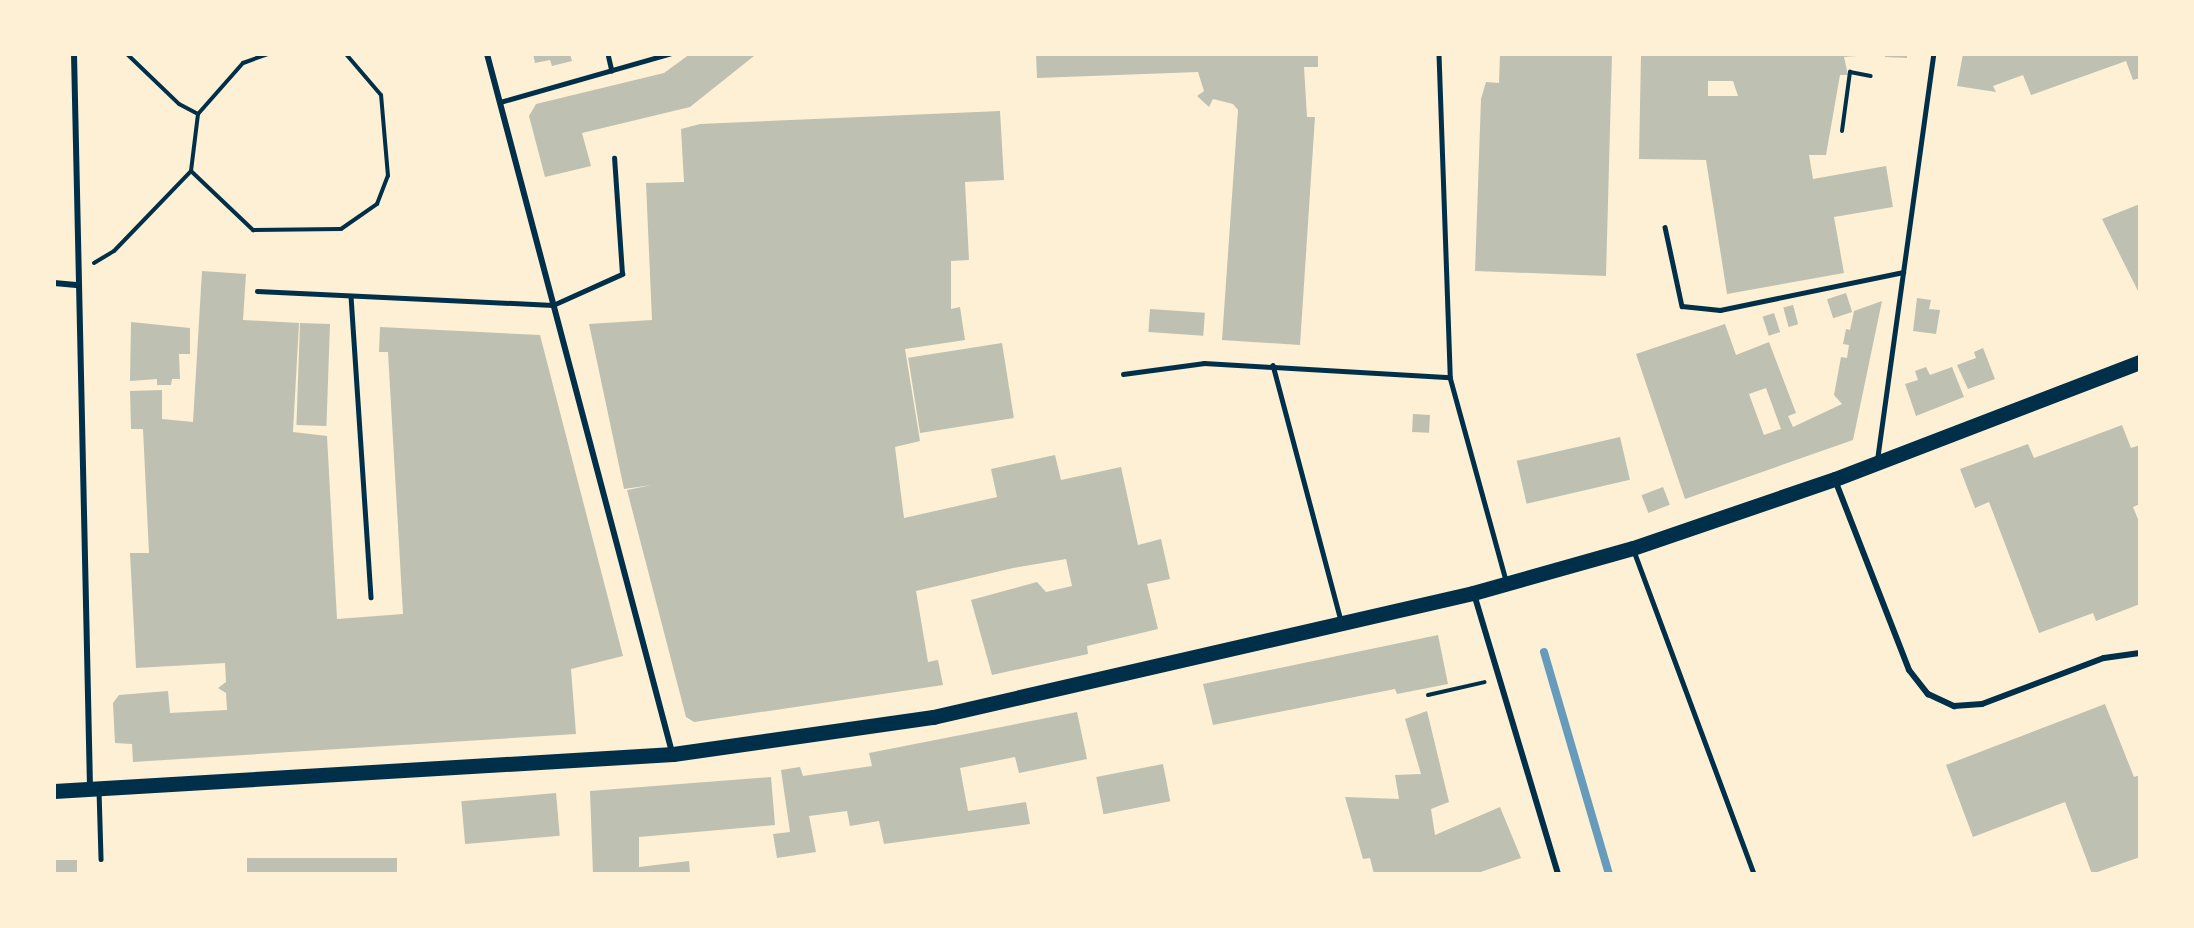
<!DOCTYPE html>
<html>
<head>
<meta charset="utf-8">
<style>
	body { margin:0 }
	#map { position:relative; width:2194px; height:928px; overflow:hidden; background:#fdf0d5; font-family:Signika,sans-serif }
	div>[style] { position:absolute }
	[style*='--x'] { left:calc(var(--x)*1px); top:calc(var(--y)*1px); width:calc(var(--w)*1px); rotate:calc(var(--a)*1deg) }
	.stream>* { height:8px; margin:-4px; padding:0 4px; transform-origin:4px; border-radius:4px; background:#669bbc }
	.building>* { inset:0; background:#bec0b2; transform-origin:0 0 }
	.path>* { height:4px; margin:-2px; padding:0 2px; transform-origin:2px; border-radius:2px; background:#003049 }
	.service>* { height:4.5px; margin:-2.25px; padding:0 2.25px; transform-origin:2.25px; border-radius:2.25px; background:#003049 }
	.minor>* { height:6px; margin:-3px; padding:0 3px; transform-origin:3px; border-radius:3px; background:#003049 }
	.primary>* { height:15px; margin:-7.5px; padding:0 7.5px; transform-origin:7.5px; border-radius:7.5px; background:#003049 }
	span { translate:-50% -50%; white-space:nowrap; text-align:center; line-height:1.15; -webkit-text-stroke:4.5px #fdf0d5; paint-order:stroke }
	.frame { position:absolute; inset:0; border:56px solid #fdf0d5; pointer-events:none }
</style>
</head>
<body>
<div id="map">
	<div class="stream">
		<div style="--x:1544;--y:652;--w:231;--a:73.7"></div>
	</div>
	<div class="building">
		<div style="clip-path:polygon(533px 54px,570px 54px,572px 61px,552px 66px,550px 60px,535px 63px)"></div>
		<div style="clip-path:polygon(690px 54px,754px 56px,690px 107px,582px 133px,591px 166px,545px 177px,529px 116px,536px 104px,664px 73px)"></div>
		<div style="clip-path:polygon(1036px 54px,1318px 54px,1318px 67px,1304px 67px,1307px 117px,1315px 117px,1300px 345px,1222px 340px,1238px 110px,1233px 104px,1213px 99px,1209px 107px,1197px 96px,1204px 91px,1198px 72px,1037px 78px)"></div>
		<div style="clip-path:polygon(1500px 54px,1612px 54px,1606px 276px,1475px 271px,1481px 99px,1486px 82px,1499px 83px)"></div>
		<div style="clip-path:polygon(evenodd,1641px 54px,1880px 54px,1844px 57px,1848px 75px,1840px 75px,1826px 155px,1809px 155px,1813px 179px,1886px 166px,1893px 207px,1834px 217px,1844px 273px,1727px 294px,1706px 160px,1639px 159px,1641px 54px,1708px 81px,1733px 81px,1738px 96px,1708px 96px,1708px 81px)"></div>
		<div style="clip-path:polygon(1885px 54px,1907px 54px,1907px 58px,1885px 57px)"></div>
		<div style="clip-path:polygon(1963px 54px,2140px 54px,2140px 78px,2133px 80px,2126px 61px,2031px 95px,2023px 75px,1993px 86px,1996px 92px,1957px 86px)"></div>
		<div style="clip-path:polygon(1000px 111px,1004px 180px,965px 182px,969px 260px,951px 261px,951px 309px,960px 307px,965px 340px,905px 349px,920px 441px,895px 447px,904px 518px,997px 497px,991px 469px,1055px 455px,1061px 480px,1121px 467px,1138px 545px,1161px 539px,1170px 579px,1147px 584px,1158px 629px,1087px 646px,1088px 654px,992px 675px,971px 600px,1037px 582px,1046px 592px,1072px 586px,1066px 559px,1013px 568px,916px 591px,928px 662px,938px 660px,943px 685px,694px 722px,686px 717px,627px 490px,652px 485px,624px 489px,589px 324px,652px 320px,646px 183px,684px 182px,681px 129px,700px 124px)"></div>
		<div style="clip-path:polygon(2140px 204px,2140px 295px,2102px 219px)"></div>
		<div style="clip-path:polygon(202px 271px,246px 274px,243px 320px,299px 323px,293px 432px,327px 436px,337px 619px,403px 614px,388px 352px,379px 352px,380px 327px,540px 335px,623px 656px,571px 669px,576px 734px,133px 762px,132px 744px,115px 743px,113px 703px,119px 695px,168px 691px,170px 713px,227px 710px,226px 693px,218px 688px,226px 682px,225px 663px,136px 668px,130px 553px,149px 553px,143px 429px,131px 429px,130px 391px,162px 390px,162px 419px,193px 422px)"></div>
		<div style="left:1846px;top:293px;width:20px;height:20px;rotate:72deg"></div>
		<div style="clip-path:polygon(1917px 298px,1931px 300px,1929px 309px,1940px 310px,1936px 334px,1913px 331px)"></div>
		<div style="clip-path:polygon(evenodd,1882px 301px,1853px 440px,1685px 499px,1636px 354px,1725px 324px,1736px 355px,1769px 342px,1796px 413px,1788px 416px,1793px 427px,1842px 404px,1834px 395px,1841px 357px,1847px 358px,1849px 345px,1843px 344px,1846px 329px,1850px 330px,1854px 311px,1882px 301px,1766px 388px,1781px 429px,1764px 435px,1749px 394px,1766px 388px)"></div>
		<div style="left:1793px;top:305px;width:20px;height:10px;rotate:75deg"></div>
		<div style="left:1150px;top:309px;width:55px;height:23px;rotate:4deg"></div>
		<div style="left:1774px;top:313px;width:20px;height:12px;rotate:72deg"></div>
		<div style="clip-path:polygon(131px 322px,190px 328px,190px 354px,179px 354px,180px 379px,172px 379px,171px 385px,157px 385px,157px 379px,130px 381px)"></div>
		<div style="left:300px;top:323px;width:30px;height:102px;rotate:2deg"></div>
		<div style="left:1002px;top:343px;width:76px;height:95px;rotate:81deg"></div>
		<div style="clip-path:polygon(1983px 348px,1995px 379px,1968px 389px,1957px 365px,1976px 358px,1974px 352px)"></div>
		<div style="clip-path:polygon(1926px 367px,1930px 375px,1952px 367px,1964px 397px,1916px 416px,1905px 384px,1918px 380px,1915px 371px)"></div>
		<div style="left:1413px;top:414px;width:17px;height:18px;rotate:3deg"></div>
		<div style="clip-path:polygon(2122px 425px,2131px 448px,2140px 445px,2140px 504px,2133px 507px,2140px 524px,2140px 604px,2096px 621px,2093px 613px,2039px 633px,1989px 502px,1975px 508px,1960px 469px,2028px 444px,2034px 458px)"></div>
		<div style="left:1620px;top:437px;width:44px;height:106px;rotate:77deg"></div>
		<div style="left:1663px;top:487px;width:19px;height:23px;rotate:69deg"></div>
		<div style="clip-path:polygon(1438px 635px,1448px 684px,1397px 694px,1395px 689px,1213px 725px,1203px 684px)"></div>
		<div style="clip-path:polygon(2105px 704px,2134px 777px,2140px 775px,2140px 857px,2092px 874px,2065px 802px,1973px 837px,1946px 765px)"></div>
		<div style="clip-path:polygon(1427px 711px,1449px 802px,1431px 809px,1435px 835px,1500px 807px,1521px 858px,1475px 874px,1374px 874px,1370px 858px,1363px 859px,1345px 797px,1399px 799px,1395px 775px,1421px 774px,1405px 719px)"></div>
		<div style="clip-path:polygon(1077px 712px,1087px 759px,1019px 773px,1015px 757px,960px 768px,968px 811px,1026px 802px,1030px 824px,884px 844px,879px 821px,850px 826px,847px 811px,809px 816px,816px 852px,777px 858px,773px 834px,790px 832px,781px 770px,800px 767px,803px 776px,872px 766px,869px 753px)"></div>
		<div style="left:1163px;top:764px;width:38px;height:68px;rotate:79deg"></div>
		<div style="clip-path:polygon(771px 777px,775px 825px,639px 837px,639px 867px,689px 861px,690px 874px,593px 874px,590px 791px)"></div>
		<div style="left:556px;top:793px;width:43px;height:95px;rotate:85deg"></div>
		<div style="left:397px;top:858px;width:16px;height:150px;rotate:90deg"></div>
		<div style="left:54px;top:860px;width:23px;height:14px"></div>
	</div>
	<div class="path">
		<div style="--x:127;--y:54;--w:72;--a:43.9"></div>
		<div style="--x:179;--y:104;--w:21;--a:28"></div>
		<div style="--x:1842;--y:131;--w:60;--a:-82.3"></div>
		<div style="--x:1850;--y:72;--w:21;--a:11"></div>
		<div style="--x:191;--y:171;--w:86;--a:43.6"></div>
		<div style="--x:253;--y:230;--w:88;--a:-0.7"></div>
		<div style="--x:341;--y:229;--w:44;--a:-34.8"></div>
		<div style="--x:377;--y:204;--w:30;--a:-69"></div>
		<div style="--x:388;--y:176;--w:81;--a:-94.9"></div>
		<div style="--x:381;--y:95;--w:54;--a:-130.5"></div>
		<div style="--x:94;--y:263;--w:23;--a:-31"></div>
		<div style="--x:114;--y:251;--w:111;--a:-46.1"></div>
		<div style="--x:191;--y:171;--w:57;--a:-83"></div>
		<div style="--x:198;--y:114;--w:68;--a:-48.6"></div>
		<div style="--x:243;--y:63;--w:27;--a:-20"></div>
		<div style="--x:1428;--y:695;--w:58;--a:-12.8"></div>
	</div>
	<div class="service">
		<div style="--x:608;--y:54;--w:17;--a:77"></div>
		<div style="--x:1439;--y:54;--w:323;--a:88"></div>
		<div style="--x:1450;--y:377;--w:212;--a:74.6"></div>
		<div style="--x:500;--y:102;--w:176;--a:-15.9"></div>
		<div style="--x:1665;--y:227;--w:81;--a:77.9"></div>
		<div style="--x:1682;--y:306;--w:38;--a:6"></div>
		<div style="--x:1720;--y:310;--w:187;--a:-11.7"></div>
		<div style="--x:257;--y:291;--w:296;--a:2.7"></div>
		<div style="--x:553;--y:305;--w:76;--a:-24.2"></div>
		<div style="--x:622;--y:274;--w:116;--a:-93.9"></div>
		<div style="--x:351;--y:296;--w:302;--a:86.2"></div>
		<div style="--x:1273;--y:365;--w:265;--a:75.1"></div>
		<div style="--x:1123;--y:374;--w:82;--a:-7.7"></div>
		<div style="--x:1204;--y:363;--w:246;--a:3.3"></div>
		<div style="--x:1877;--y:460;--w:410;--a:-82.1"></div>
		<div style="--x:1634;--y:551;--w:345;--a:69.6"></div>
		<div style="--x:99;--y:790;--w:69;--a:88.3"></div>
	</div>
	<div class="minor">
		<div style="--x:74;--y:54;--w:734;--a:88.75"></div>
		<div style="--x:487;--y:54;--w:722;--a:75.16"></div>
		<div style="--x:54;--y:283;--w:25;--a:5"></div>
		<div style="--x:1835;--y:480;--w:204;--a:68.7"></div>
		<div style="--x:1909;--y:670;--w:31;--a:52"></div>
		<div style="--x:1928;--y:694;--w:29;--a:25"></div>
		<div style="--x:1954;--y:706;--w:28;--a:-4"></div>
		<div style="--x:1982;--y:704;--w:130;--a:-20.7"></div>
		<div style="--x:2104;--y:658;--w:36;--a:-8"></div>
		<div style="--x:1474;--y:594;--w:292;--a:73.3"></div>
	</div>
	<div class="primary">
		<div style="--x:54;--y:791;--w:620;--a:-3.42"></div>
		<div style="--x:673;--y:754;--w:263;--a:-8.1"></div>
		<div style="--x:933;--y:717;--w:554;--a:-12.93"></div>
		<div style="--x:1473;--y:593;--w:166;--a:-15.7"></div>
		<div style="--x:1633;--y:548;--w:213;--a:-18.9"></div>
		<div style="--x:1835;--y:479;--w:327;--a:-21"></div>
	</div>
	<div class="frame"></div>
</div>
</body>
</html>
